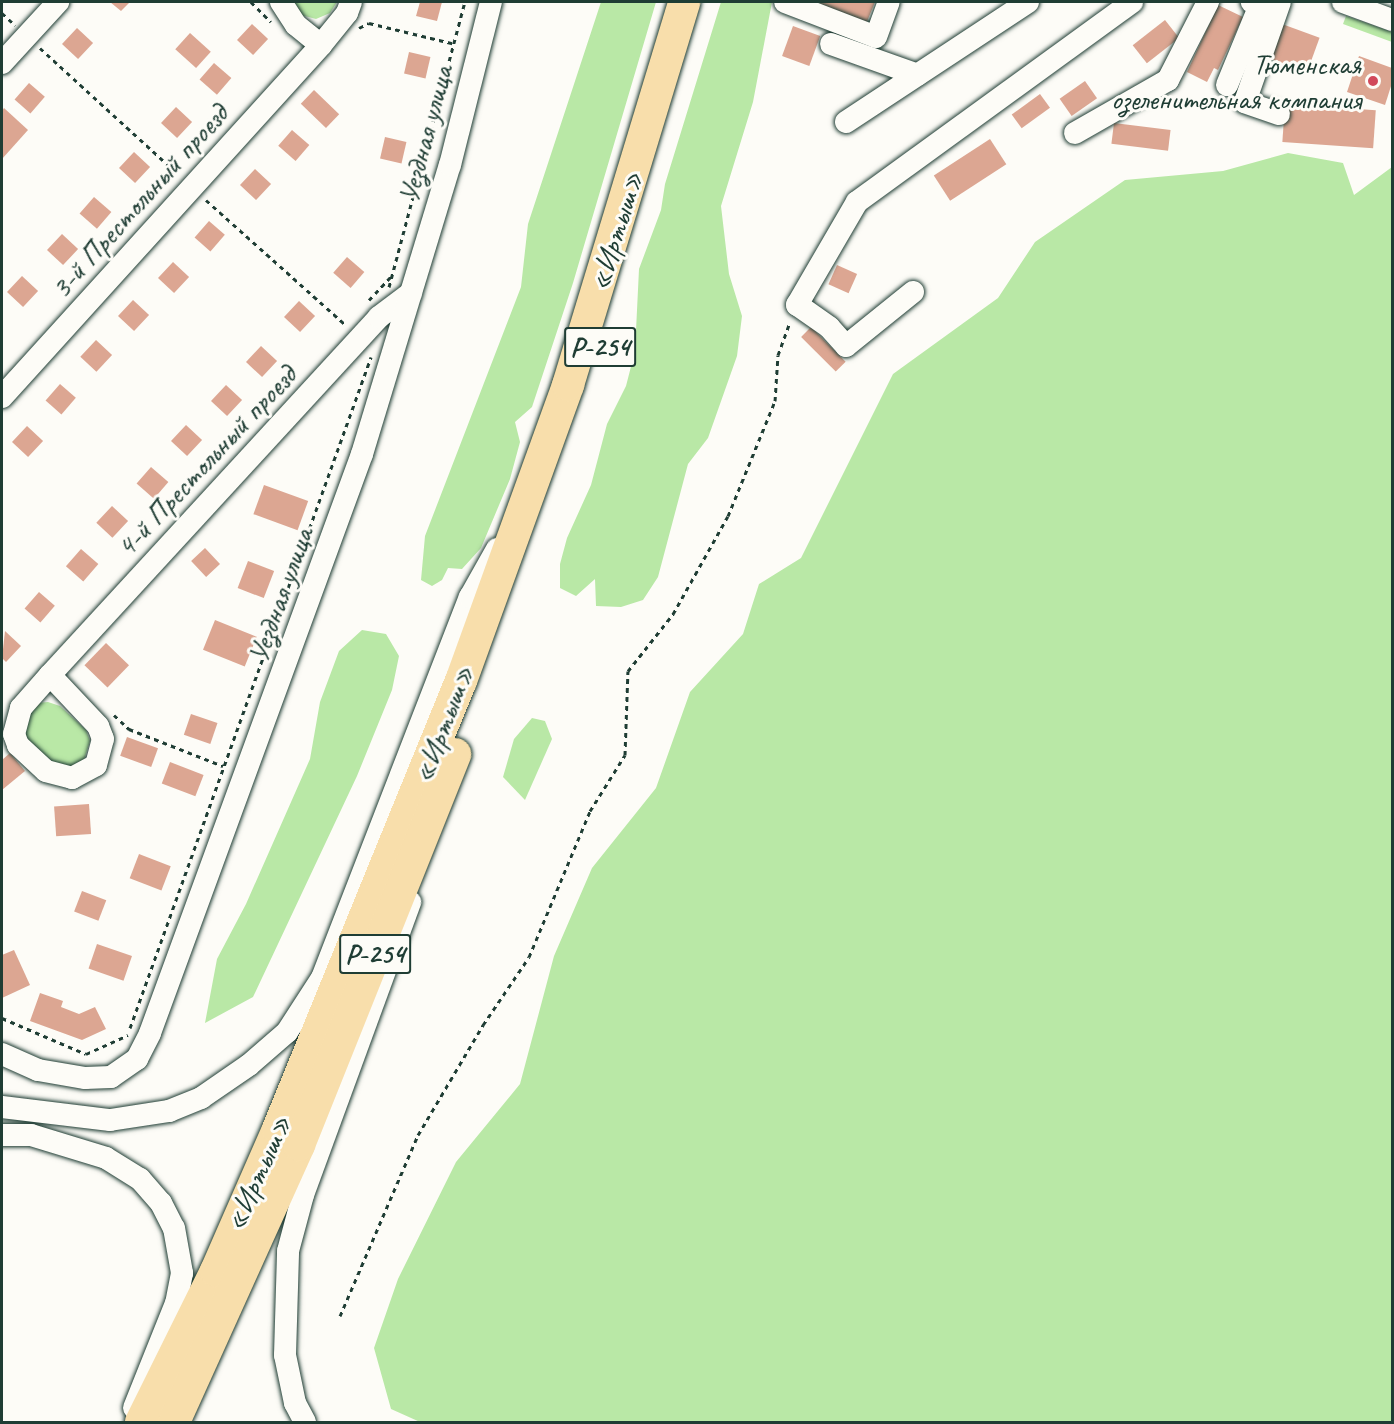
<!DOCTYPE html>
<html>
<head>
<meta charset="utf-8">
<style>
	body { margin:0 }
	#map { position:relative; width:1394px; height:1424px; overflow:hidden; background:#fdfcf7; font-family:Caveat,sans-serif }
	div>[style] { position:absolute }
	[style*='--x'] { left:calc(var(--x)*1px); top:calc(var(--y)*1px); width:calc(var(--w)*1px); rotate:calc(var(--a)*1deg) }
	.green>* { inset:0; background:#b9e8a6 }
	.building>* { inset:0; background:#dca692; transform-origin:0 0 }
	.path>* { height:3px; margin-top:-1.5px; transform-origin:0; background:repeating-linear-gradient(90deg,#1f3d34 0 4.5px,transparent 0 9px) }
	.roads { filter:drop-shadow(0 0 2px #1f3d34) drop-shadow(0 0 2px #1f3d34) }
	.minor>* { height:22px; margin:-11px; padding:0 11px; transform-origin:11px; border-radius:11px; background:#fdfcf7 }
	.highway>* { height:32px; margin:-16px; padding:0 16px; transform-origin:16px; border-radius:16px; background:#f8deab }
	.dots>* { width:16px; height:16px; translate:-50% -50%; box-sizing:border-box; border:3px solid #fdfcf7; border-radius:50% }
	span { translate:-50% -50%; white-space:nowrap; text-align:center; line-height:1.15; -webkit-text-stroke:6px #fdfcf7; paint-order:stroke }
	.shield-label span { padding:2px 4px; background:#fdfcf7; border:2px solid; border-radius:4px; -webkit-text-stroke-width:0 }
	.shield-label { font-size:28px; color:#1f3d34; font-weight:700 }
	.poi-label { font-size:30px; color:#1f3d34 }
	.right { translate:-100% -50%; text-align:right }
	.street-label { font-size:30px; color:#1f3d34 }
	.frame { position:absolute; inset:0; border:3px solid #1f3d34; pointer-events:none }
</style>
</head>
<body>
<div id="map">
	<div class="green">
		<div style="clip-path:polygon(291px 2px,337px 2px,330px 13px,316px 19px,301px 15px)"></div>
		<div style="clip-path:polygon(601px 2px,656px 2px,573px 283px,532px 407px,515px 422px,520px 442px,510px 479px,481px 548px,462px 569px,448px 568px,442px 580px,432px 586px,421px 580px,425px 536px,521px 287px,528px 224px)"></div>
		<div style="clip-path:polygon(721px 2px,772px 2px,753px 102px,721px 206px,729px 274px,742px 316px,737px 356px,708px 438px,688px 464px,658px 577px,643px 600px,621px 607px,596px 606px,595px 579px,576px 596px,560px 588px,560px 564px,567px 538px,591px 485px,607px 424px,626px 386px,635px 351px,639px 269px,661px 210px,665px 184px)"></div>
		<div style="clip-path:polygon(1346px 16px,1392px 32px,1392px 42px,1343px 24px)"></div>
		<div style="clip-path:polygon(1288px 153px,1343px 163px,1354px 195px,1392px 167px,1392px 1422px,420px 1422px,391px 1409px,374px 1348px,398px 1279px,456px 1162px,520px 1084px,554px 956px,592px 868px,656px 788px,690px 692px,743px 634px,759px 584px,801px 558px,893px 374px,998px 298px,1035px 242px,1125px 180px,1223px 171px)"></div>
		<div style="clip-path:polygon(362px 630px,386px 634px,399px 656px,392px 690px,357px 776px,253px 997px,205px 1023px,217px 959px,246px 904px,310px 759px,320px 702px,339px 651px)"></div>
		<div style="clip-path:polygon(48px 702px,60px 706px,86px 730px,90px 741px,83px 763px,60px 771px,25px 745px,20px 721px,37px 703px)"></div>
		<div style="clip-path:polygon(532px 718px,545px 721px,552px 739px,525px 800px,503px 777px,514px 739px)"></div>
	</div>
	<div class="building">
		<div style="clip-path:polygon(110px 2px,130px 2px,121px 11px)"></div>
		<div style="clip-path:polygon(420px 2px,442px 2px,437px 21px,416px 16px)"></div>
		<div style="clip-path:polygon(810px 2px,875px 2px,866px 24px)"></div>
		<div style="clip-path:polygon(1218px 5px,1243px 17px,1218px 70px,1214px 68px,1207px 82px,1187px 72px)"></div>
		<div style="left:1165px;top:20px;width:23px;height:41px;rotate:52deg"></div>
		<div style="left:252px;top:24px;width:22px;height:22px;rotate:43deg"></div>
		<div style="left:1282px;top:24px;width:40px;height:37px;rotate:20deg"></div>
		<div style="left:793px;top:26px;width:29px;height:32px;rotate:20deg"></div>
		<div style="left:77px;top:28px;width:22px;height:22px;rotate:43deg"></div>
		<div style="left:190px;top:33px;width:28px;height:22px;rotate:42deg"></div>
		<div style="left:409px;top:52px;width:22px;height:22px;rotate:13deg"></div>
		<div style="clip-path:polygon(1359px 56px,1392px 68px,1392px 83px,1385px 105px,1347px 92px)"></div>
		<div style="left:214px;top:63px;width:23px;height:22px;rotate:41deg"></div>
		<div style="left:1085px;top:81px;width:21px;height:31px;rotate:55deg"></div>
		<div style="left:29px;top:83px;width:21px;height:22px;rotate:41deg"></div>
		<div style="left:314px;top:90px;width:35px;height:19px;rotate:44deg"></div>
		<div style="left:1040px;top:94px;width:17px;height:35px;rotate:54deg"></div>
		<div style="left:1285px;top:104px;width:91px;height:38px;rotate:4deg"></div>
		<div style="left:176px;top:107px;width:22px;height:22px;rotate:43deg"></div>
		<div style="clip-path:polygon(4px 108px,28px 130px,2px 159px,2px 111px)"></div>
		<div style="left:1114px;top:123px;width:57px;height:21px;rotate:7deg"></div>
		<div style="left:292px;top:130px;width:23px;height:21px;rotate:41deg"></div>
		<div style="left:385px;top:137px;width:22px;height:22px;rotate:13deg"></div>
		<div style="left:990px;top:139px;width:30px;height:67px;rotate:57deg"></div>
		<div style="left:134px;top:152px;width:22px;height:22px;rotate:43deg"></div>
		<div style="left:255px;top:169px;width:22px;height:22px;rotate:43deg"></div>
		<div style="left:94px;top:197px;width:23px;height:22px;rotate:41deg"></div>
		<div style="left:209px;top:221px;width:21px;height:22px;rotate:41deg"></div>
		<div style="left:62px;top:234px;width:22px;height:22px;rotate:43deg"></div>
		<div style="left:347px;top:257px;width:23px;height:21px;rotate:41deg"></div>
		<div style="left:173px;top:262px;width:22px;height:22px;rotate:43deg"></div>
		<div style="left:837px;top:265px;width:22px;height:21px;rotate:24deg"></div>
		<div style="left:22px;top:276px;width:22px;height:22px;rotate:43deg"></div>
		<div style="left:133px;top:300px;width:22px;height:22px;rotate:43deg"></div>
		<div style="left:299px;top:301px;width:22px;height:22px;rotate:43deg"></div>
		<div style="left:811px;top:327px;width:49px;height:14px;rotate:45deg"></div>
		<div style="left:96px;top:340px;width:22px;height:23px;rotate:43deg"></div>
		<div style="left:261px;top:346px;width:22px;height:22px;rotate:43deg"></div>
		<div style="left:60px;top:384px;width:21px;height:22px;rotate:41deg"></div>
		<div style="left:226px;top:385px;width:22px;height:22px;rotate:43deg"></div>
		<div style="left:186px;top:425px;width:22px;height:22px;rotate:43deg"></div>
		<div style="left:27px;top:426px;width:22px;height:22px;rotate:43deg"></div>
		<div style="left:151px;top:467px;width:23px;height:22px;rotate:41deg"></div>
		<div style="left:264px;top:485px;width:47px;height:31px;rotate:20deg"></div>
		<div style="left:112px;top:506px;width:22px;height:23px;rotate:43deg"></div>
		<div style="left:205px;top:548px;width:22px;height:19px;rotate:47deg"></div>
		<div style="left:81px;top:549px;width:23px;height:23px;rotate:41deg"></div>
		<div style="left:248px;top:561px;width:28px;height:29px;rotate:21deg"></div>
		<div style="left:39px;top:592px;width:21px;height:22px;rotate:41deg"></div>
		<div style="left:215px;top:620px;width:45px;height:32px;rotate:22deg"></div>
		<div style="clip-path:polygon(5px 631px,21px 646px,6px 662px,2px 658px)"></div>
		<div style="left:106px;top:643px;width:32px;height:31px;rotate:44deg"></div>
		<div style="left:191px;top:714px;width:28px;height:22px;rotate:19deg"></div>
		<div style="left:127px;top:737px;width:33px;height:20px;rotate:20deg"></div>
		<div style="clip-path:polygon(10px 753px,25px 771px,2px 790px,2px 760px)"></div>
		<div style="left:170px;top:762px;width:36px;height:23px;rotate:21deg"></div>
		<div style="left:89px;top:804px;width:30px;height:35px;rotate:86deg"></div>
		<div style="left:139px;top:854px;width:34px;height:26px;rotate:21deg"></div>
		<div style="left:82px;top:891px;width:26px;height:22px;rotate:21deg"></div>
		<div style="left:97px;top:944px;width:37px;height:26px;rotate:19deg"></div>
		<div style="clip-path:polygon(14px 950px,30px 985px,2px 998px,2px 955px)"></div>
		<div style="clip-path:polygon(40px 993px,63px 1001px,61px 1007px,79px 1014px,95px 1007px,106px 1029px,82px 1040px,30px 1021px)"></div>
	</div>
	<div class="path">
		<div style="--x:251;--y:2;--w:28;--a:45"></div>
		<div style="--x:2;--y:13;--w:18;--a:43"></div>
		<div style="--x:359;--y:28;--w:11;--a:-27"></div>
		<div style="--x:369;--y:23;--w:89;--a:13.7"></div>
		<div style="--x:40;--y:48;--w:188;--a:42.4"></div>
		<div style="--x:206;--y:200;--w:188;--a:41.8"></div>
		<div style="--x:389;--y:287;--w:295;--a:-75.1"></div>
		<div style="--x:369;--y:300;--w:35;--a:-47"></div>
		<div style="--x:114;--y:715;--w:21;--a:43"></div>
		<div style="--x:129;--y:729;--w:101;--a:21.5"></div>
		<div style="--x:2;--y:1018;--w:91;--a:23.2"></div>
		<div style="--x:86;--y:1054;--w:46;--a:-24.3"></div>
		<div style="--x:130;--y:1028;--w:713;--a:-70.24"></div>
		<div style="--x:340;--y:1316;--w:197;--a:-66.7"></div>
		<div style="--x:418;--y:1135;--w:128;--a:-59.4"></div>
		<div style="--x:483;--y:1025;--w:82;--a:-55.9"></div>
		<div style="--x:529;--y:957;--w:158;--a:-67.3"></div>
		<div style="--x:590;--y:811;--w:66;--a:-58"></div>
		<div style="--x:625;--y:755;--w:84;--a:-88"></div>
		<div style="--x:628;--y:671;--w:73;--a:-51.7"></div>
		<div style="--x:673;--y:614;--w:112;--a:-60.7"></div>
		<div style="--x:728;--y:516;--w:124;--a:-67.8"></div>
		<div style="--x:775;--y:401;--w:46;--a:-86.3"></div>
		<div style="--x:778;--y:355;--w:35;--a:-70"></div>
	</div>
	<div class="roads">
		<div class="minor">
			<div style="--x:281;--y:2;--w:27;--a:57"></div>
			<div style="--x:296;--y:25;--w:32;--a:39"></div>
			<div style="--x:785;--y:2;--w:97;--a:21"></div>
			<div style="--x:876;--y:37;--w:37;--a:-70"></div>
			<div style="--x:1343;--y:2;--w:52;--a:20.2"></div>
			<div style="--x:831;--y:44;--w:92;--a:19.6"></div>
			<div style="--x:2;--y:63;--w:83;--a:-47.4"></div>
			<div style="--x:1227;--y:85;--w:87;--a:-67.6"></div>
			<div style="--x:1260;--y:5;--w:9;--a:-159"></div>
			<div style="--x:1279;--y:114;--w:36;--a:-161"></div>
			<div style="--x:1245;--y:102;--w:106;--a:-70.7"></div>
			<div style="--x:846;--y:122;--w:218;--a:-33.4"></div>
			<div style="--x:1075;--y:133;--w:107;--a:-29.7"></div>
			<div style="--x:1168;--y:80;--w:88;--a:-62.9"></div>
			<div style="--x:913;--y:292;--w:86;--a:141.1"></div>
			<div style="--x:846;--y:346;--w:25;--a:-132"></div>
			<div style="--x:829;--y:327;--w:39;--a:-145"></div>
			<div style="--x:797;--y:305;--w:119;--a:-59.8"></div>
			<div style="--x:857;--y:202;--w:340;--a:-36"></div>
			<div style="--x:2;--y:397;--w:475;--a:-47.8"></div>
			<div style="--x:321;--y:45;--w:41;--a:-50.9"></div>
			<div style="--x:347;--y:13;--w:12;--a:-70"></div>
			<div style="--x:50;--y:675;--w:44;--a:131.3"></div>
			<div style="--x:21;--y:708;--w:27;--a:105"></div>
			<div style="--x:14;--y:734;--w:12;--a:70"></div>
			<div style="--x:18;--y:745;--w:38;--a:43"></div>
			<div style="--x:46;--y:771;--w:27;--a:15"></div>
			<div style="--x:72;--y:778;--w:27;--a:-28"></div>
			<div style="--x:96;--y:765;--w:27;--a:-75"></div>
			<div style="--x:103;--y:739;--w:14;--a:-111"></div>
			<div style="--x:98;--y:726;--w:70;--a:-133.3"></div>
			<div style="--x:50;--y:675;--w:486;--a:-47.4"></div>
			<div style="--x:379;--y:317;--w:40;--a:-37"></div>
			<div style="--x:2;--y:1054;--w:39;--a:24"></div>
			<div style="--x:38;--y:1070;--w:48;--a:9.7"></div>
			<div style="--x:85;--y:1078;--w:26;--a:-2"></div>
			<div style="--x:111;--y:1077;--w:32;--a:-35"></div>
			<div style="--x:137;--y:1059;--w:29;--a:-63"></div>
			<div style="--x:150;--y:1033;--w:617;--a:-69.89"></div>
			<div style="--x:362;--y:454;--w:302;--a:-73.1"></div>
			<div style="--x:450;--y:165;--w:168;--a:-75.9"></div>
			<div style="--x:2;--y:1107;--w:109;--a:6.9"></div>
			<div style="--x:110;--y:1120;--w:60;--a:-8.7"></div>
			<div style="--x:169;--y:1111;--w:35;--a:-22"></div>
			<div style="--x:201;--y:1098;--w:58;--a:-34.5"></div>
			<div style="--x:249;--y:1065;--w:50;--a:-41"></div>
			<div style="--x:287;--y:1032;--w:64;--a:-57.1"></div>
			<div style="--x:322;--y:978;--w:409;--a:-68.8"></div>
			<div style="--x:470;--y:597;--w:55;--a:-60.6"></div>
			<div style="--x:2;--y:1135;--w:29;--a:0"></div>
			<div style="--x:31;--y:1135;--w:78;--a:17"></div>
			<div style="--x:106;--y:1158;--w:40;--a:32"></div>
			<div style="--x:140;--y:1179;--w:32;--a:49"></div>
			<div style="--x:161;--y:1203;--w:28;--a:63"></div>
			<div style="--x:174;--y:1228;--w:46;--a:79.9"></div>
			<div style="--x:182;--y:1273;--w:31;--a:101"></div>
			<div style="--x:176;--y:1303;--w:113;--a:111.8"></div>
			<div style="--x:305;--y:1422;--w:21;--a:-118"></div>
			<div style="--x:295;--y:1403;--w:49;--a:-101.8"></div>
			<div style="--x:285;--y:1355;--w:104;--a:-88.3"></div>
			<div style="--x:288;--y:1251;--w:58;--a:-75"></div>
			<div style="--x:303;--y:1195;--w:312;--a:-69.9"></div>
		</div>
		<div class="highway">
			<div style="--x:141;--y:1422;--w:169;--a:-63.6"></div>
			<div style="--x:216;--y:1271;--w:155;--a:-66.4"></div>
			<div style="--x:278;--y:1129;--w:484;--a:-67.8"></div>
			<div style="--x:461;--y:681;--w:315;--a:-70.1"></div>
			<div style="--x:568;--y:385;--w:400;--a:-73.1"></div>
			<div style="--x:174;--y:1422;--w:304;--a:-65.7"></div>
			<div style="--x:299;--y:1145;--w:421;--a:-68.2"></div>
		</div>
	</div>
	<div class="dots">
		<div style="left:1373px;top:81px;background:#d1495b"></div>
	</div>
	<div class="shield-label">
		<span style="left:600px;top:347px">Р-254</span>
		<span style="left:375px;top:954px">Р-254</span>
	</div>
	<div class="poi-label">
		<span class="right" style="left:1361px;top:81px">Тюменская<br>озеленительная компания</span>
	</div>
	<div class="street-label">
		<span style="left:425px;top:134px;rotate:-75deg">Уездная улица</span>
		<span style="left:139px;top:201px;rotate:-48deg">3-й Престольный проезд</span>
		<span style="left:616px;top:231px;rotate:-73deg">«Иртыш»</span>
		<span style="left:206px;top:461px;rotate:-47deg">4-й Престольный проезд</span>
		<span style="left:280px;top:595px;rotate:-70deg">Уездная улица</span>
		<span style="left:443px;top:724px;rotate:-69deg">«Иртыш»</span>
		<span style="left:258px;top:1173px;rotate:-66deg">«Иртыш»</span>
	</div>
	<div class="frame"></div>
</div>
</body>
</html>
